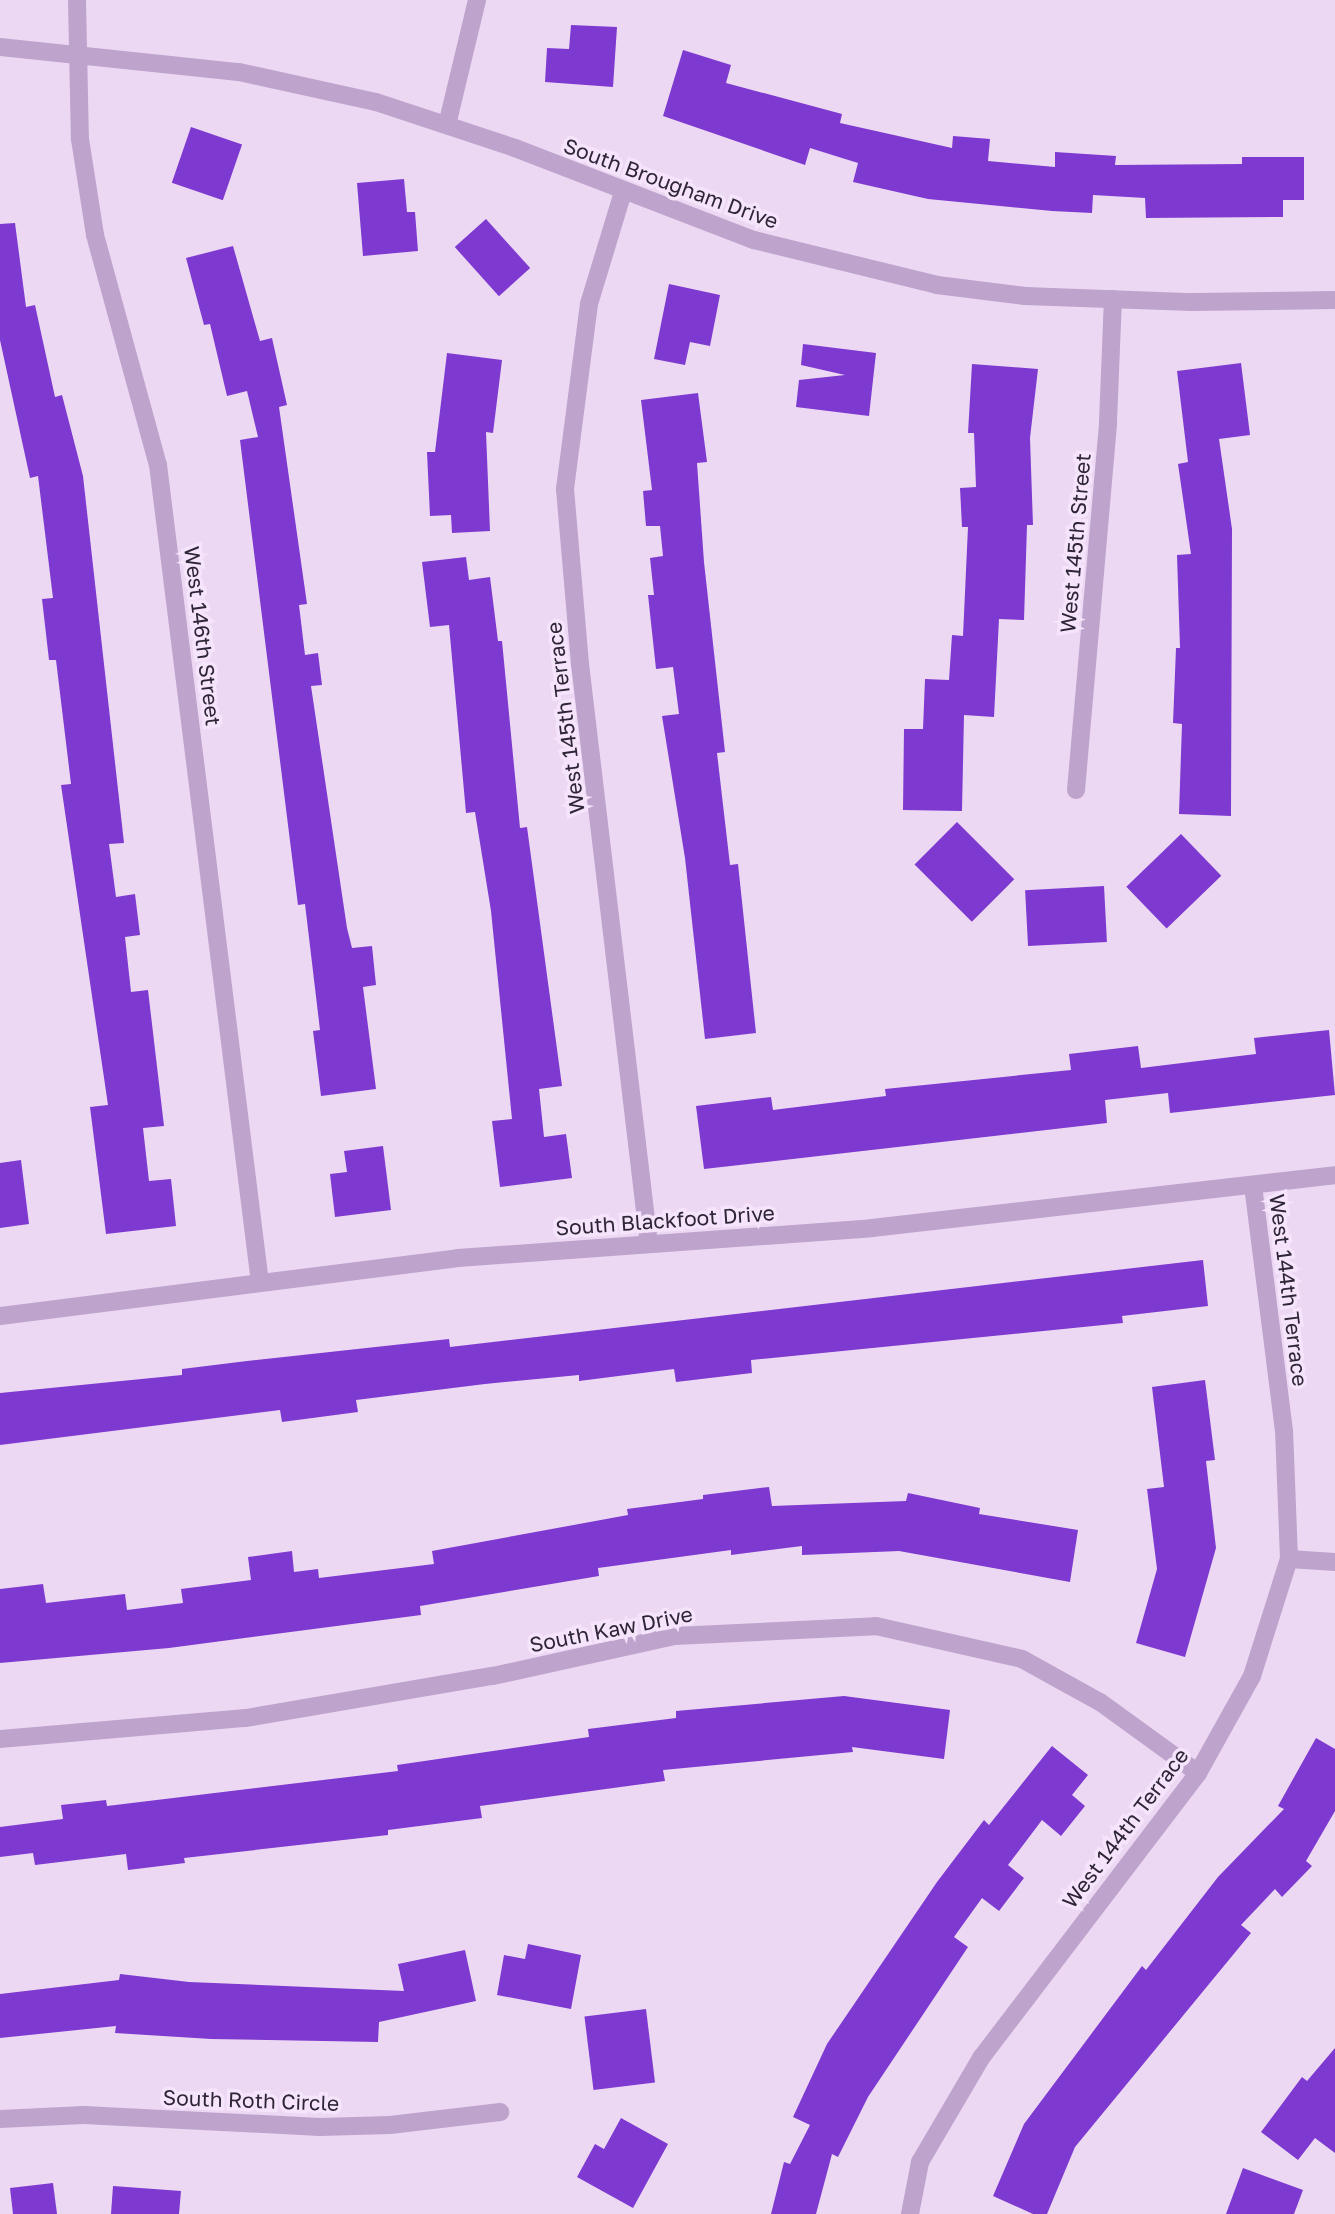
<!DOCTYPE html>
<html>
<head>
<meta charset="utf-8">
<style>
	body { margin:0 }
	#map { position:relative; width:1335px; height:2214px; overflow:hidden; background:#ecd8f3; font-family:"Golos Text",sans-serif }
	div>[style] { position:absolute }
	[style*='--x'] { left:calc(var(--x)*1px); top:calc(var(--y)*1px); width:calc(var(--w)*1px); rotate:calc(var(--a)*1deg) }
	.building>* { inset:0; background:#7d39d0; transform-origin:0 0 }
	.minor>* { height:18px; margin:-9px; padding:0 9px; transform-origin:9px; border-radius:9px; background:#bea3cc }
	.tertiary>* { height:18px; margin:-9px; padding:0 9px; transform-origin:9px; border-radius:9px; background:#bea3cc }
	span { translate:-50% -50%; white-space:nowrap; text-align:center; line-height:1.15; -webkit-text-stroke:7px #f5e4fb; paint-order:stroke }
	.street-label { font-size:21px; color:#2e2636 }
</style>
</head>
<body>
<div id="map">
	<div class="building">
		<div style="clip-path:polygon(571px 25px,617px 27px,613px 87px,545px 82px,547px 48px,569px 49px)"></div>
		<div style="clip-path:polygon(683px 50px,731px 65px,726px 83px,842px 114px,840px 123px,952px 148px,953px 136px,990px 139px,988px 161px,1055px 167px,1055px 152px,1116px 156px,1115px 165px,1242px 164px,1242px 157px,1304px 157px,1304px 200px,1283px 200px,1283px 217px,1146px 218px,1145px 198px,1093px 195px,1092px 213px,1052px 211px,928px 199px,853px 182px,858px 163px,810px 148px,805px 165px,663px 116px)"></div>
		<div style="left:191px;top:127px;width:54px;height:59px;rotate:19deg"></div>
		<div style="clip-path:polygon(404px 179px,407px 212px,415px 212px,418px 251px,363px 256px,357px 183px)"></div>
		<div style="left:486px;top:219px;width:66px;height:42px;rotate:48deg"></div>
		<div style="clip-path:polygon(15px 223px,26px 307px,35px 305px,55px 397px,62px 395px,83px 476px,124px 843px,109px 844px,116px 897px,135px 894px,140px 935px,125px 937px,131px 992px,148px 990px,164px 1126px,143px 1128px,149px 1181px,171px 1179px,176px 1226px,106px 1234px,90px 1107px,108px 1105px,61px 785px,71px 784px,56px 660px,49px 660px,42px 599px,53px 598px,38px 476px,30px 478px,0 340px,0 224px)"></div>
		<div style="clip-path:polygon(233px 246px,260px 341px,272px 338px,287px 405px,279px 407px,307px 604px,299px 605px,305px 655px,318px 653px,322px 685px,311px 686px,347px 928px,352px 948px,372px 946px,376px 985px,363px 987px,376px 1089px,321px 1096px,313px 1031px,320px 1030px,305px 904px,298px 905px,240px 440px,258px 437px,247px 391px,227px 396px,210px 324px,204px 325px,186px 258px)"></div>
		<div style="clip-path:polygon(669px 284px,720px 295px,710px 346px,690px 342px,685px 365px,654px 359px)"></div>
		<div style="clip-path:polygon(803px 344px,876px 353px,869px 416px,796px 407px,799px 380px,845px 375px,801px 365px)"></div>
		<div style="clip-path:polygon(447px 353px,502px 360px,493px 433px,486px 432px,490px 531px,452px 533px,451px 515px,430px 516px,427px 452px,435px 452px)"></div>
		<div style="clip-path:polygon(1241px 363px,1250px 435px,1219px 439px,1232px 529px,1231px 816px,1179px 814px,1182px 724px,1173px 723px,1176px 648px,1180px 648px,1177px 555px,1191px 554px,1178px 464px,1188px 462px,1177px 371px)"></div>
		<div style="clip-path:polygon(972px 364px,1038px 369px,1030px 438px,1033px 525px,1027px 525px,1024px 620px,999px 619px,994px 717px,964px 715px,962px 811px,903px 810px,904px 729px,923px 729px,925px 679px,949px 680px,952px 635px,963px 636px,968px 527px,962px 527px,960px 488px,976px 487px,974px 433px,968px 433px)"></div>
		<div style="clip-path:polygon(698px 393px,707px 462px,697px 463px,704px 562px,725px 752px,717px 753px,730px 865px,738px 864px,756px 1033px,705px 1039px,685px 858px,662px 716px,679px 714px,673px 667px,656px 669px,648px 595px,654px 595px,650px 558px,663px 556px,660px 526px,646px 526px,643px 491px,652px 490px,641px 400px)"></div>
		<div style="clip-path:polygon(466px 557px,469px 580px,490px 577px,498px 641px,502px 641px,520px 828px,527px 827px,562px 1086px,539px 1089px,544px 1137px,566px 1134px,572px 1178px,500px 1187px,492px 1121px,512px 1119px,491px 911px,475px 812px,466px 813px,449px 625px,430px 627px,422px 562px)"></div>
		<div style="left:957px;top:822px;width:81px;height:60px;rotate:45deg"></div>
		<div style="left:1181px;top:834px;width:58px;height:76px;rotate:46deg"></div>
		<div style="left:1104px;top:886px;width:56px;height:79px;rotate:87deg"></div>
		<div style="clip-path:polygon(1329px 1030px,1335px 1095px,1170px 1113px,1168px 1093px,1105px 1100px,1107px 1123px,704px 1169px,696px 1106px,771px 1097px,773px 1110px,886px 1096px,885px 1089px,1071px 1070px,1069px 1054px,1138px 1046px,1141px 1068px,1256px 1054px,1254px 1038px)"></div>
		<div style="clip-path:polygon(383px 1146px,391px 1210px,335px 1217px,330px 1174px,347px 1172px,344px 1151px)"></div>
		<div style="clip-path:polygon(21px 1160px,29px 1224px,0 1228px,0 1163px)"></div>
		<div style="clip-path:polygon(1203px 1260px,1208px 1306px,1122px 1316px,1123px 1323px,751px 1360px,752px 1373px,676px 1382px,674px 1369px,579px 1381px,579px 1375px,485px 1384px,356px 1400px,358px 1412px,282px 1422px,280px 1410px,0 1445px,0 1393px,182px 1375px,182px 1369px,247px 1361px,449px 1339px,450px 1347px)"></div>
		<div style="clip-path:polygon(1205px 1380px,1215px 1460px,1206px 1461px,1216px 1548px,1185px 1657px,1136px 1643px,1157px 1569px,1147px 1489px,1164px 1487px,1152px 1387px)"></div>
		<div style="clip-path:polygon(769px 1487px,772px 1506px,906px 1501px,908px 1493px,980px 1508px,979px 1514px,1078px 1530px,1070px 1582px,899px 1551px,802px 1555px,802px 1546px,731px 1555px,731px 1550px,598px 1568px,599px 1576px,420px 1606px,421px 1615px,169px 1648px,0 1663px,0 1589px,43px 1584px,46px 1603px,125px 1594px,127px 1610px,183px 1603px,181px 1589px,251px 1580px,248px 1557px,292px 1551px,294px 1572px,318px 1569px,319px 1578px,434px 1564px,432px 1551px,628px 1515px,627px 1509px,703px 1499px,703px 1495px)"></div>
		<div style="clip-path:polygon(844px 1696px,950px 1710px,944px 1759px,852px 1747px,853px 1752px,663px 1770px,665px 1781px,480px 1806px,482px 1818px,388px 1830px,388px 1835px,184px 1858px,185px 1863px,128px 1870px,126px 1854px,35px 1865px,33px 1853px,0 1857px,0 1827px,63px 1819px,61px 1805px,106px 1800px,107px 1806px,398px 1771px,397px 1765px,589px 1737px,588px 1729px,676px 1718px,676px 1711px)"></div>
		<div style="clip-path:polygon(1316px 1738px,1335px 1749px,1335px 1811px,1306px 1861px,1312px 1866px,1282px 1897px,1275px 1889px,1241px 1925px,1251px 1933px,1075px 2147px,1047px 2214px,1033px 2214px,993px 2196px,1024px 2124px,1142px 1966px,1146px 1970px,1218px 1877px,1284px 1809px,1278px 1806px)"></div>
		<div style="clip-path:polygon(1052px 1746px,1088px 1775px,1072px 1795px,1085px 1806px,1061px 1836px,1042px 1820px,1008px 1865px,1024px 1878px,999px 1911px,982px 1898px,954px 1937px,968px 1947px,868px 2097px,838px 2157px,832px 2154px,816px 2214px,771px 2214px,784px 2162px,790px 2164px,810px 2125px,793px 2117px,827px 2044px,937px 1882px,984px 1820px,989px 1825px)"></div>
		<div style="clip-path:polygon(528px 1944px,581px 1955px,571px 2009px,497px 1995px,504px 1955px,525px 1959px)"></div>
		<div style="clip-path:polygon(465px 1950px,476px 2001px,379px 2022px,378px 2042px,211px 2039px,115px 2033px,116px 2026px,0 2038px,0 1994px,119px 1980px,120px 1974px,189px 1982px,404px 1991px,398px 1964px)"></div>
		<div style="left:646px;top:2009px;width:74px;height:62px;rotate:83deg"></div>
		<div style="clip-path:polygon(1335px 2048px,1335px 2153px,1315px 2138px,1298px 2160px,1261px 2132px,1302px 2077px,1307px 2081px)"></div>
		<div style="clip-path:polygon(621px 2118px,668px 2144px,633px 2208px,577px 2177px,595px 2144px,604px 2149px)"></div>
		<div style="clip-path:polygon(1243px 2168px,1303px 2190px,1294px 2214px,1226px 2214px)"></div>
		<div style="clip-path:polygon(53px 2183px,57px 2214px,13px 2214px,10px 2188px)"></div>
		<div style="clip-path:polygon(113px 2186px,181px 2191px,179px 2214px,111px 2214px)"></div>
	</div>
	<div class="minor">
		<div style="--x:77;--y:0;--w:139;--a:88.8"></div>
		<div style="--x:80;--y:139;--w:97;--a:81.1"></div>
		<div style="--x:95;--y:235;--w:238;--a:74.7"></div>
		<div style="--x:158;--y:465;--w:824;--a:82.89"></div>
		<div style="--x:447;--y:125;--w:129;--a:-76.5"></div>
		<div style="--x:623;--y:192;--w:117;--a:106.9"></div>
		<div style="--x:589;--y:304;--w:187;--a:97.4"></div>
		<div style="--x:565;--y:489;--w:176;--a:85.1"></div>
		<div style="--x:580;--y:664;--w:584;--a:83.22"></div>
		<div style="--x:1076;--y:790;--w:369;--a:-85"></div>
		<div style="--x:1108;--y:422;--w:123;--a:-87.7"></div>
		<div style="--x:0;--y:1316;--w:462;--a:-7.2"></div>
		<div style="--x:458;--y:1258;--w:415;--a:-4.1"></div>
		<div style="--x:872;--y:1228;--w:466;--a:-6.5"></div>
		<div style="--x:1289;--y:1559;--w:46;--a:3.7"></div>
		<div style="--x:0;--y:1739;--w:247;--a:-4.9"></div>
		<div style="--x:246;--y:1718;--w:251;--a:-9.7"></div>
		<div style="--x:493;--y:1676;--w:186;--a:-12.4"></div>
		<div style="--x:675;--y:1636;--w:201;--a:-2.8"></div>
		<div style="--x:876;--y:1626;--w:150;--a:12.7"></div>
		<div style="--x:1022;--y:1659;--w:89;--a:28.9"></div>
		<div style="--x:1100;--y:1702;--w:121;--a:35.9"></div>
		<div style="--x:0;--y:2119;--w:84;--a:-2.7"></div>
		<div style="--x:84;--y:2115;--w:236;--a:2.9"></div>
		<div style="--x:320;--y:2127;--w:70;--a:-1.6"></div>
		<div style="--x:390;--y:2125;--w:111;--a:-6.7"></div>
		<div style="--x:910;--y:2214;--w:53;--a:-79.1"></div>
		<div style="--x:920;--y:2162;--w:121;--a:-59.6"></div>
		<div style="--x:981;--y:2058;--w:358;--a:-52.7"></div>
		<div style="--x:1198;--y:1773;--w:111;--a:-60.9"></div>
		<div style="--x:1252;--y:1676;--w:123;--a:-72.5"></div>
		<div style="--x:1289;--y:1559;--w:128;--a:-92.2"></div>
		<div style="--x:1284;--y:1431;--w:248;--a:-97.2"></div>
	</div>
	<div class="tertiary">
		<div style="--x:0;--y:47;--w:240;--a:6"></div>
		<div style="--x:239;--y:72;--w:140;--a:12.4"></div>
		<div style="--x:376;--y:102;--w:146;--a:18.3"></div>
		<div style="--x:515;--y:148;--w:256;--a:21.1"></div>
		<div style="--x:754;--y:240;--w:188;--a:13.8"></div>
		<div style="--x:937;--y:285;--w:89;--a:7.1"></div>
		<div style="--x:1025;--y:296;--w:167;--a:2.1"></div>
		<div style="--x:1192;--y:302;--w:143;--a:-0.8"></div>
	</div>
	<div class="street-label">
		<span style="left:671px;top:183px;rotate:20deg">South Brougham Drive</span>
		<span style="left:1075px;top:543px;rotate:-85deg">West 145th Street</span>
		<span style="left:203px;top:636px;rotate:83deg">West 146th Street</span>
		<span style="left:565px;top:718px;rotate:-97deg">West 145th Terrace</span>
		<span style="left:665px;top:1220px;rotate:-4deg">South Blackfoot Drive</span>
		<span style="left:1289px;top:1290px;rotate:83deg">West 144th Terrace</span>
		<span style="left:611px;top:1629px;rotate:-11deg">South Kaw Drive</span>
		<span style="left:1125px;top:1828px;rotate:-53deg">West 144th Terrace</span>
		<span style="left:251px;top:2100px;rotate:2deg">South Roth Circle</span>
	</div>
</div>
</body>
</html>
